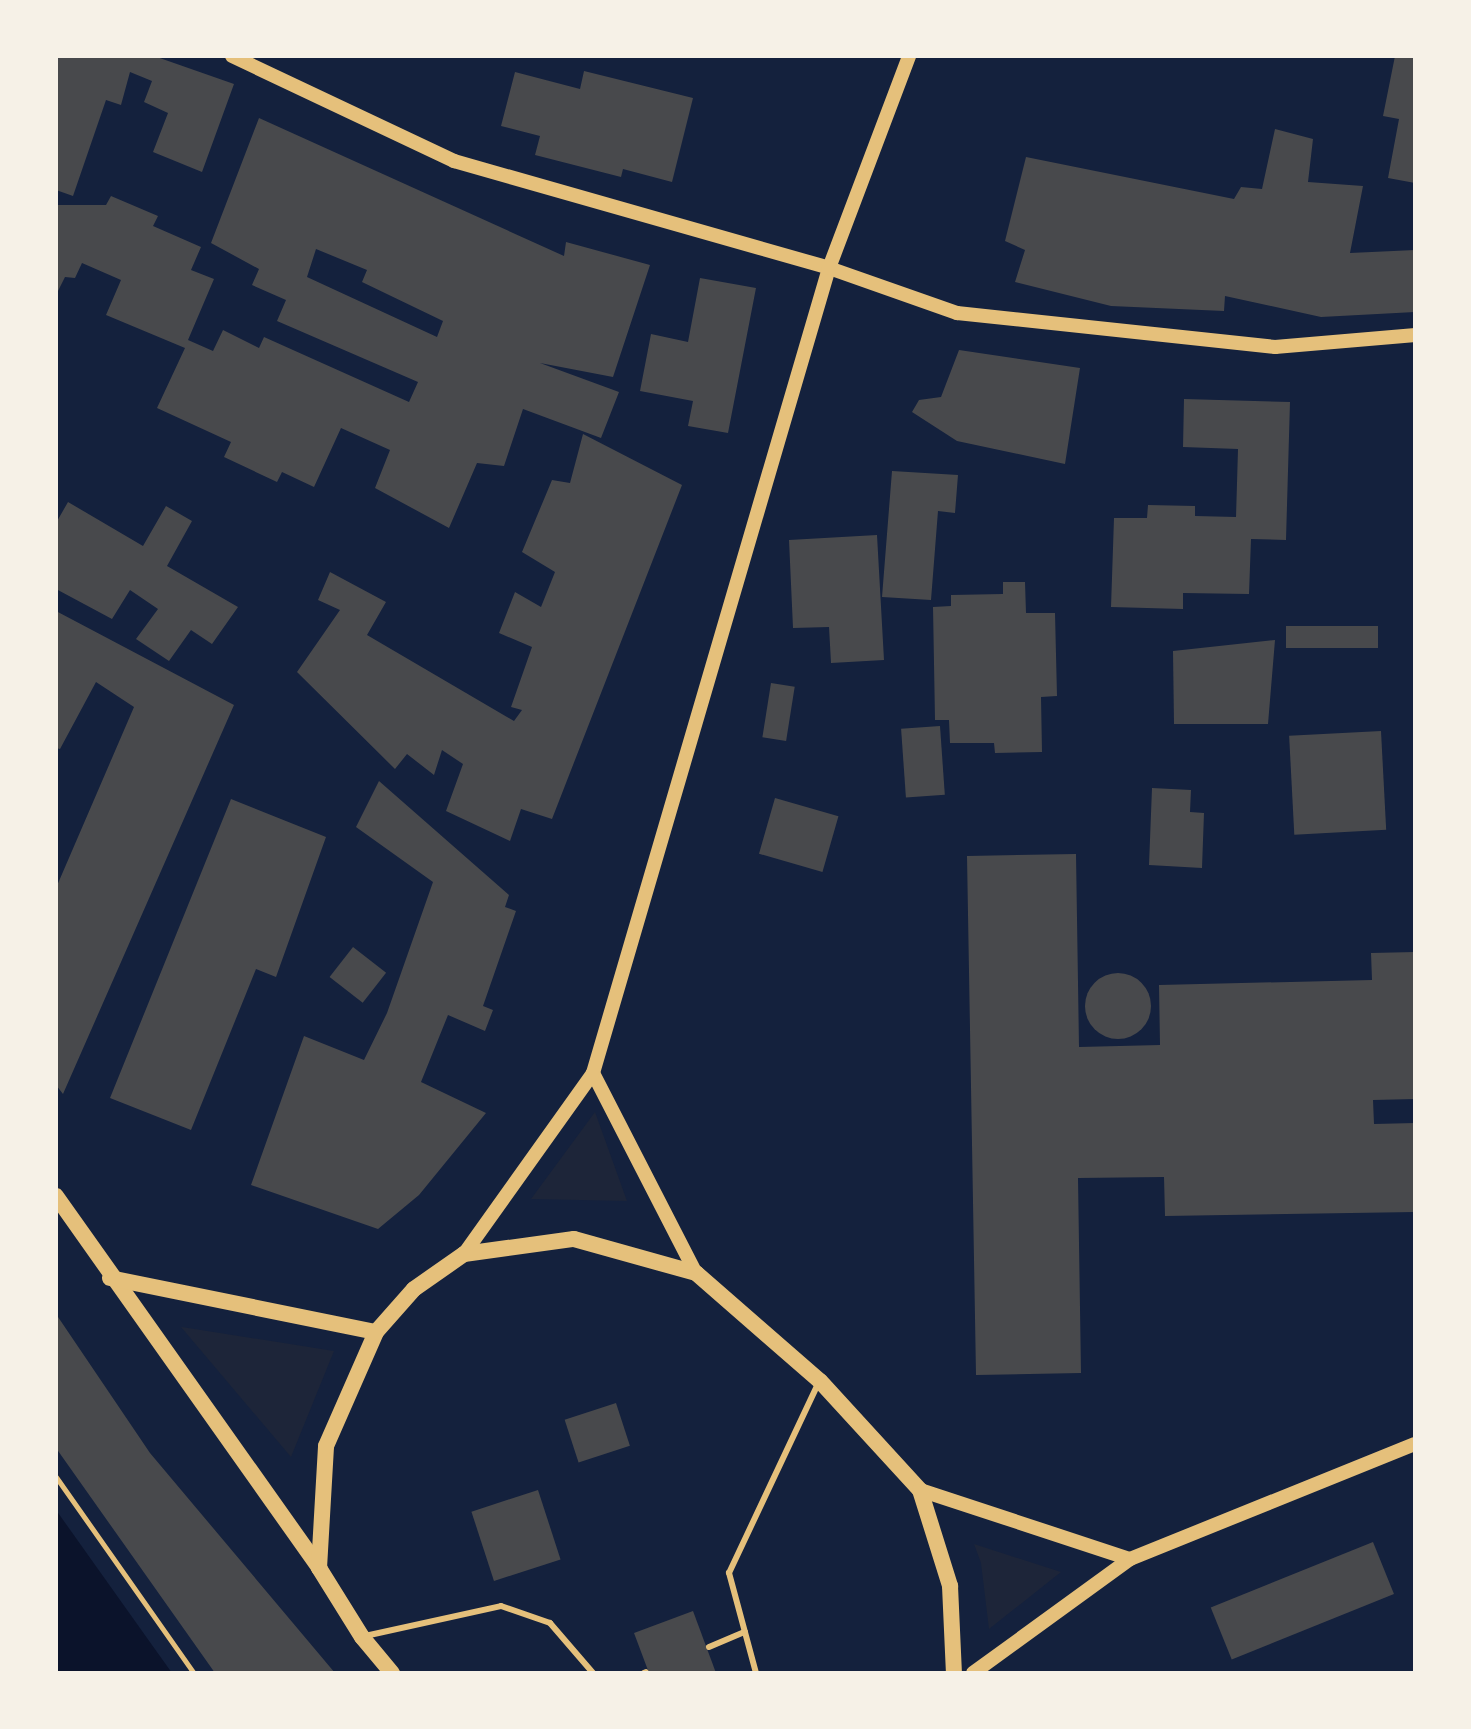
<!DOCTYPE html>
<html>
<head>
<meta charset="utf-8">
<style>
	body { margin:0 }
	#map { position:relative; width:1471px; height:1729px; overflow:hidden; background:#14213d; font-family:"Open Sans",sans-serif }
	div>[style] { position:absolute }
	[style*='--x'] { left:calc(var(--x)*1px); top:calc(var(--y)*1px); width:calc(var(--w)*1px); rotate:calc(var(--a)*1deg) }
	.green>* { inset:0; background:#1d2539 }
	.water>* { inset:0; background:#0b132b }
	.building>* { inset:0; background:#48494c; transform-origin:0 0 }
	.round { border-radius:50% }
	.path>* { height:5px; margin:-2.5px; padding:0 2.5px; transform-origin:2.5px; border-radius:2.5px; background:#e5c07b }
	.service>* { height:6px; margin:-3px; padding:0 3px; transform-origin:3px; border-radius:3px; background:#e5c07b }
	.tertiary>* { height:14px; margin:-7px; padding:0 7px; transform-origin:7px; border-radius:7px; background:#e5c07b }
	.secondary>* { height:16px; margin:-8px; padding:0 8px; transform-origin:8px; border-radius:8px; background:#e5c07b }
	span { translate:-50% -50%; white-space:nowrap; text-align:center; line-height:1.15; -webkit-text-stroke:6px #f6f1e7; paint-order:stroke }
	.frame { position:absolute; inset:0; border:58px solid #f6f1e7; pointer-events:none }
</style>
</head>
<body>
<div id="map">
	<div class="green">
		<div style="clip-path:polygon(595px 1112px,627px 1201px,531px 1199px)"></div>
		<div style="clip-path:polygon(182px 1327px,334px 1351px,291px 1457px,181px 1327px)"></div>
		<div style="clip-path:polygon(974px 1544px,1061px 1572px,989px 1629px,981px 1563px)"></div>
	</div>
	<div class="water">
		<div style="clip-path:polygon(56px 1510px,147px 1638px,172px 1673px,56px 1673px)"></div>
	</div>
	<div class="building">
		<div style="clip-path:polygon(56px 56px,154px 56px,234px 84px,202px 172px,153px 152px,168px 113px,144px 102px,152px 81px,130px 72px,121px 105px,106px 100px,73px 196px,56px 190px)"></div>
		<div style="clip-path:polygon(1395px 56px,1415px 56px,1415px 183px,1388px 178px,1399px 119px,1383px 116px)"></div>
		<div style="clip-path:polygon(584px 71px,693px 98px,672px 182px,623px 169px,621px 177px,535px 155px,540px 136px,501px 126px,515px 72px,580px 89px)"></div>
		<div style="clip-path:polygon(evenodd,259px 118px,564px 256px,566px 242px,650px 265px,613px 377px,540px 363px,619px 392px,601px 438px,523px 409px,504px 466px,477px 463px,449px 528px,375px 488px,390px 450px,341px 428px,314px 487px,282px 472px,277px 482px,224px 457px,231px 442px,157px 408px,185px 348px,106px 315px,121px 280px,82px 263px,75px 278px,65px 277px,56px 295px,56px 205px,106px 205px,111px 196px,158px 216px,153px 226px,201px 247px,191px 270px,214px 279px,188px 340px,213px 351px,223px 330px,259px 348px,264px 337px,409px 402px,418px 382px,277px 321px,286px 300px,252px 285px,259px 269px,211px 243px,259px 118px,316px 249px,367px 270px,362px 282px,443px 321px,437px 337px,307px 277px,316px 249px)"></div>
		<div style="clip-path:polygon(1275px 129px,1313px 139px,1308px 182px,1363px 186px,1350px 253px,1415px 250px,1415px 312px,1321px 317px,1225px 296px,1224px 311px,1111px 306px,1015px 282px,1025px 250px,1005px 241px,1026px 157px,1234px 199px,1241px 187px,1262px 189px)"></div>
		<div style="clip-path:polygon(700px 278px,756px 288px,728px 433px,688px 426px,693px 401px,640px 391px,651px 334px,688px 342px)"></div>
		<div style="clip-path:polygon(959px 350px,1080px 368px,1065px 464px,957px 441px,912px 412px,919px 400px,941px 397px)"></div>
		<div style="clip-path:polygon(1184px 399px,1290px 402px,1286px 540px,1251px 539px,1249px 594px,1183px 593px,1183px 609px,1111px 607px,1114px 518px,1147px 518px,1148px 505px,1195px 506px,1195px 516px,1236px 517px,1238px 449px,1183px 447px)"></div>
		<div style="clip-path:polygon(583px 434px,682px 485px,552px 819px,521px 809px,510px 841px,446px 811px,463px 764px,442px 750px,434px 775px,407px 754px,395px 769px,297px 672px,340px 610px,318px 600px,330px 572px,386px 602px,367px 635px,514px 721px,522px 710px,511px 707px,532px 647px,499px 633px,515px 592px,541px 607px,555px 572px,522px 552px,552px 480px,570px 483px)"></div>
		<div style="clip-path:polygon(892px 471px,958px 475px,955px 513px,938px 511px,931px 600px,882px 597px)"></div>
		<div style="clip-path:polygon(68px 502px,143px 546px,166px 506px,192px 521px,167px 566px,238px 607px,212px 644px,191px 630px,169px 661px,136px 639px,158px 609px,130px 590px,112px 619px,56px 589px,56px 523px)"></div>
		<div style="clip-path:polygon(877px 535px,884px 660px,831px 663px,829px 627px,793px 628px,789px 540px)"></div>
		<div style="clip-path:polygon(1003px 582px,1025px 582px,1026px 613px,1055px 613px,1057px 696px,1041px 697px,1042px 752px,995px 753px,994px 743px,950px 743px,949px 720px,935px 720px,933px 607px,951px 606px,951px 595px,1003px 594px)"></div>
		<div style="clip-path:polygon(56px 611px,234px 705px,63px 1094px,56px 1085px,56px 888px,134px 707px,96px 682px,60px 749px,56px 748px)"></div>
		<div style="left:1286px;top:626px;width:92px;height:22px"></div>
		<div style="clip-path:polygon(1275px 640px,1268px 724px,1174px 724px,1173px 651px)"></div>
		<div style="left:771px;top:683px;width:24px;height:55px;rotate:9deg"></div>
		<div style="left:940px;top:726px;width:69px;height:39px;rotate:86deg"></div>
		<div style="left:1381px;top:731px;width:99px;height:92px;rotate:87deg"></div>
		<div style="clip-path:polygon(379px 781px,509px 895px,505px 907px,516px 911px,483px 1006px,493px 1010px,485px 1031px,448px 1015px,421px 1082px,486px 1113px,419px 1195px,378px 1229px,251px 1185px,304px 1036px,364px 1060px,387px 1013px,433px 882px,356px 827px)"></div>
		<div style="clip-path:polygon(1152px 788px,1191px 790px,1190px 812px,1204px 813px,1202px 868px,1149px 865px)"></div>
		<div style="left:775px;top:798px;width:66px;height:58px;rotate:16deg"></div>
		<div style="clip-path:polygon(231px 799px,326px 837px,276px 977px,256px 969px,191px 1130px,110px 1098px)"></div>
		<div style="clip-path:polygon(1076px 854px,1079px 1047px,1160px 1045px,1159px 985px,1372px 980px,1371px 953px,1415px 952px,1415px 1099px,1373px 1100px,1374px 1124px,1415px 1123px,1415px 1212px,1165px 1216px,1164px 1177px,1078px 1178px,1081px 1373px,976px 1375px,967px 856px)"></div>
		<div style="left:353px;top:947px;width:42px;height:38px;rotate:38deg"></div>
		<div class="round" style="left:1085px;top:973px;width:66px;height:66px"></div>
		<div style="clip-path:polygon(56px 1314px,150px 1453px,335px 1673px,215px 1673px,56px 1448px)"></div>
		<div style="left:616px;top:1403px;width:45px;height:54px;rotate:72deg"></div>
		<div style="left:538px;top:1490px;width:73px;height:70px;rotate:72deg"></div>
		<div style="left:1373px;top:1542px;width:56px;height:175px;rotate:68deg"></div>
		<div style="clip-path:polygon(693px 1611px,716px 1673px,649px 1673px,634px 1633px)"></div>
	</div>
	<div class="path">
		<div style="--x:56;--y:1477;--w:240;--a:54.9"></div>
	</div>
	<div class="service">
		<div style="--x:365;--y:1636;--w:139;--a:-12.4"></div>
		<div style="--x:501;--y:1606;--w:52;--a:19.1"></div>
		<div style="--x:550;--y:1623;--w:66;--a:49.3"></div>
		<div style="--x:709;--y:1647;--w:39;--a:-23"></div>
		<div style="--x:644;--y:1673;--w:2;--a:-27"></div>
		<div style="--x:756;--y:1673;--w:104;--a:-105.1"></div>
		<div style="--x:729;--y:1573;--w:209;--a:-64.8"></div>
	</div>
	<div class="tertiary">
		<div style="--x:232;--y:56;--w:246;--a:25.3"></div>
		<div style="--x:454;--y:161;--w:390;--a:15.9"></div>
		<div style="--x:829;--y:268;--w:136;--a:19.4"></div>
		<div style="--x:957;--y:313;--w:320;--a:6.1"></div>
		<div style="--x:1275;--y:347;--w:141;--a:-4.9"></div>
		<div style="--x:593;--y:1073;--w:225;--a:62.8"></div>
		<div style="--x:464;--y:1254;--w:222;--a:-54.5"></div>
		<div style="--x:593;--y:1073;--w:839;--a:-73.66"></div>
		<div style="--x:829;--y:268;--w:227;--a:-69.3"></div>
		<div style="--x:920;--y:1490;--w:221;--a:18.2"></div>
		<div style="--x:973;--y:1673;--w:194;--a:-36"></div>
		<div style="--x:1130;--y:1559;--w:307;--a:-22"></div>
	</div>
	<div class="secondary">
		<div style="--x:56;--y:1196;--w:456;--a:54.7"></div>
		<div style="--x:110;--y:1278;--w:271;--a:11.5"></div>
		<div style="--x:392;--y:1673;--w:47;--a:-129.8"></div>
		<div style="--x:362;--y:1637;--w:81;--a:-121.9"></div>
		<div style="--x:319;--y:1568;--w:122;--a:-86.7"></div>
		<div style="--x:326;--y:1446;--w:124;--a:-66.3"></div>
		<div style="--x:376;--y:1332;--w:57;--a:-48.5"></div>
		<div style="--x:414;--y:1289;--w:61;--a:-35"></div>
		<div style="--x:464;--y:1254;--w:111;--a:-7.8"></div>
		<div style="--x:574;--y:1239;--w:127;--a:15.6"></div>
		<div style="--x:696;--y:1273;--w:164;--a:41.1"></div>
		<div style="--x:820;--y:1381;--w:148;--a:47.5"></div>
		<div style="--x:920;--y:1490;--w:101;--a:72.6"></div>
		<div style="--x:950;--y:1586;--w:87;--a:87.4"></div>
	</div>
	<div class="frame"></div>
</div>
</body>
</html>
